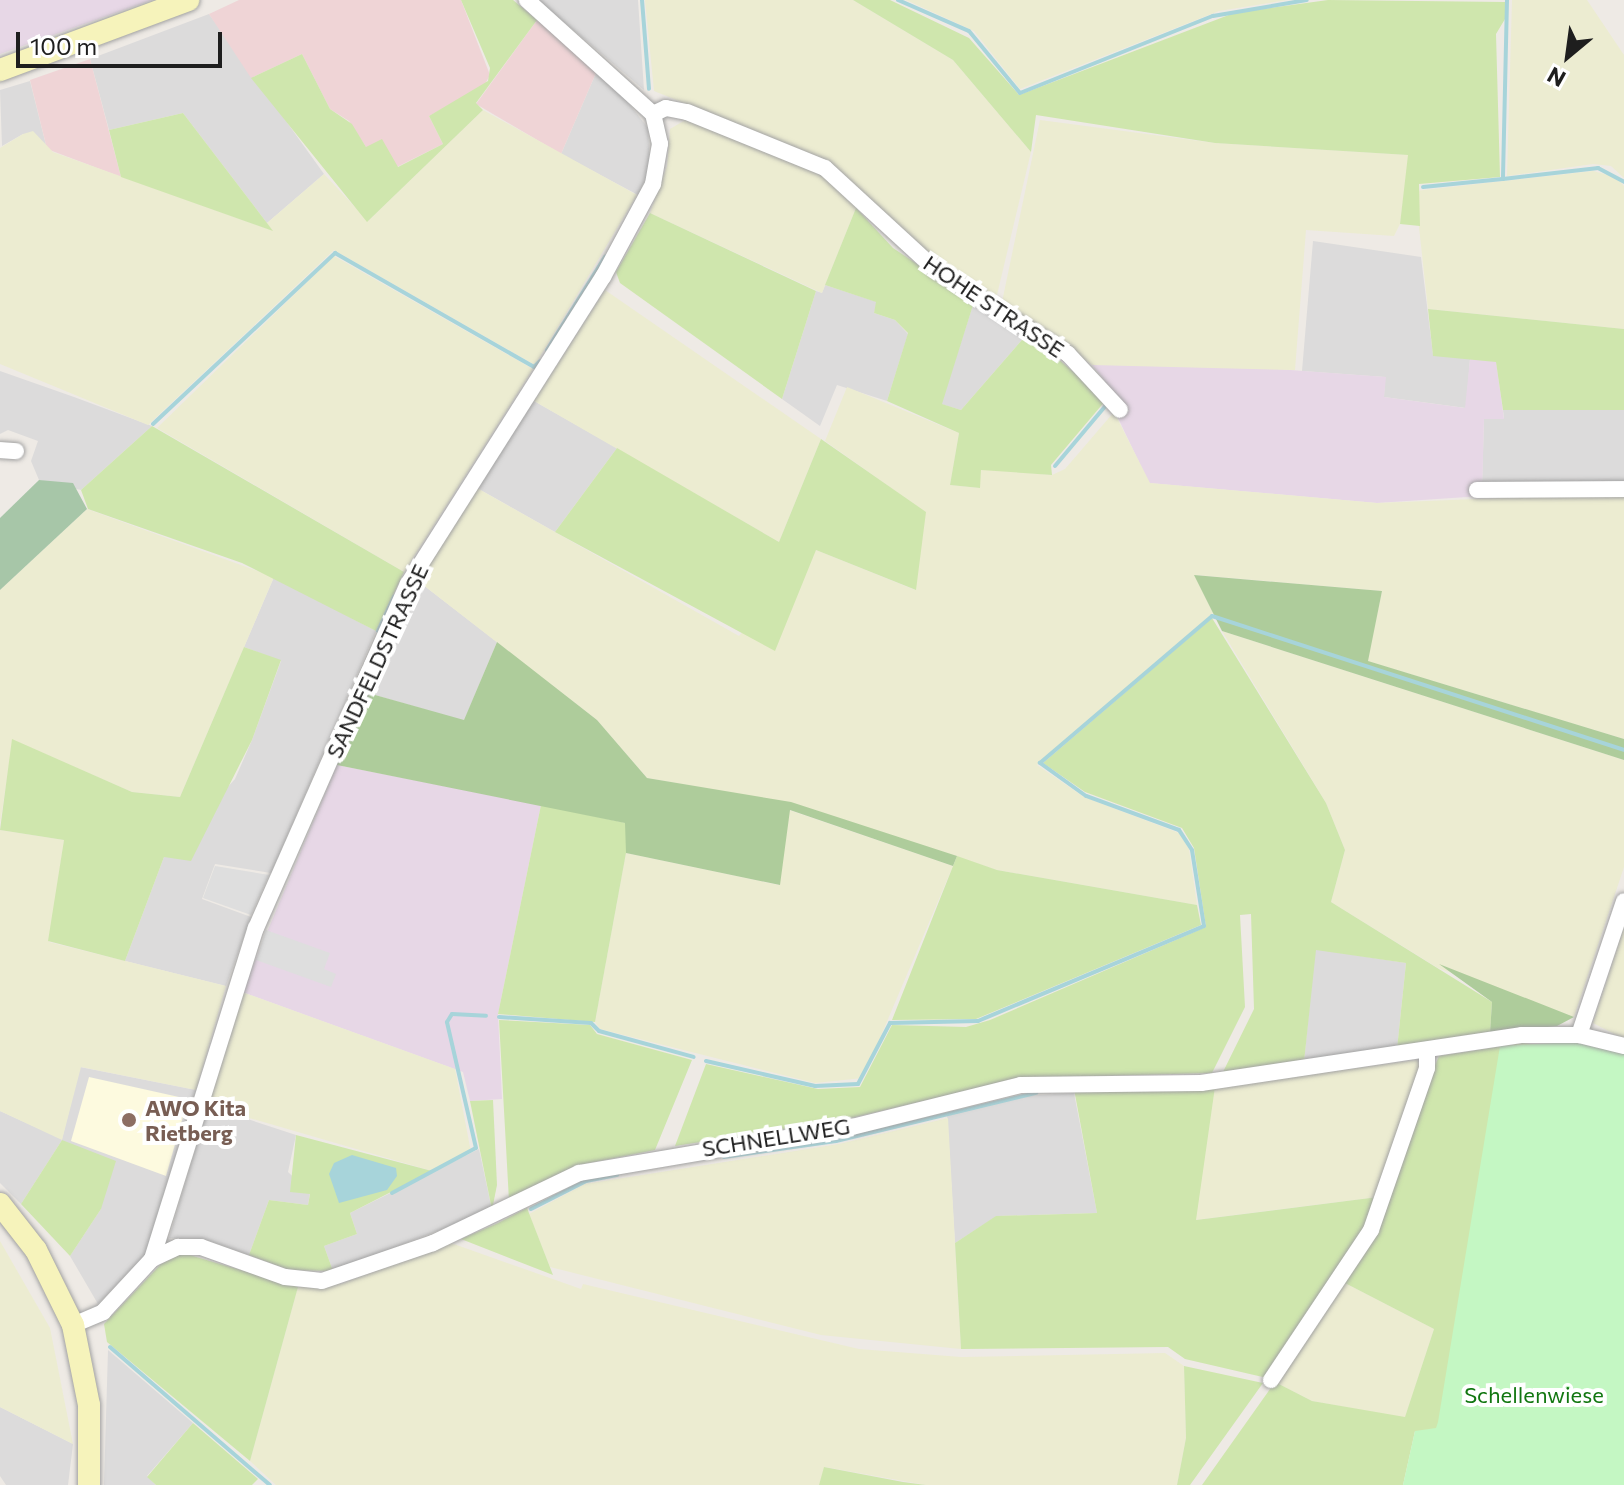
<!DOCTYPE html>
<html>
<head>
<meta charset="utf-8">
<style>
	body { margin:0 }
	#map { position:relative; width:1624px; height:1485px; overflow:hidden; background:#eeeae5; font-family:Commissioner,sans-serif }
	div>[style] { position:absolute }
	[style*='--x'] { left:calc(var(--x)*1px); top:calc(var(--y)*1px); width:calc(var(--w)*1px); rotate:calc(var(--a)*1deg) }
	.residential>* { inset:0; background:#dcdbdb }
	.commercial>* { inset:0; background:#efd4d6 }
	.industrial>* { inset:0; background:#e7d7e6 }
	.education>* { inset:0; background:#fdfadf }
	.farmland>* { inset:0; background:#ececd1 }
	.grass>* { inset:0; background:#cfe6ad }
	.forest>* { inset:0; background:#aecc9b }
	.cemetery>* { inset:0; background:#a7c6a8 }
	.park>* { inset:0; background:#c4f7c3 }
	.parking>* { inset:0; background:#dedede }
	.water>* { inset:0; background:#a7d4da }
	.stream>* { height:4px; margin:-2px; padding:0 2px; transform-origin:2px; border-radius:2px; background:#a7d4da }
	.roads { filter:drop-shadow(0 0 2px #a2a2a2) drop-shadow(0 0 2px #a2a2a2) }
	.street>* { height:16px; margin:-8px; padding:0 8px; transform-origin:8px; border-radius:8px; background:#fff }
	.secondary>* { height:22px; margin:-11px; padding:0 11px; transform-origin:11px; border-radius:11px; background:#f6f3bb }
	.dots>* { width:22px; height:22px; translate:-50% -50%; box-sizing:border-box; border:4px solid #fff; border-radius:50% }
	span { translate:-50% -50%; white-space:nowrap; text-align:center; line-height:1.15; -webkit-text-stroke:8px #fff; paint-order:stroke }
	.street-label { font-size:22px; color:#1e1e1e }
	.education-label { font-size:22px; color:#785e54; font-weight:700 }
	.left { translate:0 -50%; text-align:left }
	.park-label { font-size:22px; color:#127711 }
	.north { position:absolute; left:1528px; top:16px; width:80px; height:80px; -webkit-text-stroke:6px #fff; paint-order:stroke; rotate:209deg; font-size:22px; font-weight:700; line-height:32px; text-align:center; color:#1e1e1e }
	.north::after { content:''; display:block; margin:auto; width:28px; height:36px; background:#1e1e1e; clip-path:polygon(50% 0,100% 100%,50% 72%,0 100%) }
	.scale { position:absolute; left:16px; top:32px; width:206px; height:36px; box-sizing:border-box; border:4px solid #1e1e1e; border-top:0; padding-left:10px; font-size:24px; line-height:28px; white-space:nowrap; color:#1e1e1e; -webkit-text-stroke:6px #fff; paint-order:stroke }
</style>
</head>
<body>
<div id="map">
	<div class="residential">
		<div style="clip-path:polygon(537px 0,638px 0,644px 90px,582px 37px)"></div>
		<div style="clip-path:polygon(209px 14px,324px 174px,267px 223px,183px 113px,109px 130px,90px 59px)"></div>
		<div style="clip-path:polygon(599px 66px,648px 128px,650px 169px,638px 195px,561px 154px)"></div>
		<div style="clip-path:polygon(30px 81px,47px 149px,23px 134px,2px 146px,0 90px)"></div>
		<div style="clip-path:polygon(1313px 241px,1421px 257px,1433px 355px,1470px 359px,1466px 408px,1384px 397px,1385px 377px,1302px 371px)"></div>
		<div style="clip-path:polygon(825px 285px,877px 302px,874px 313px,895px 320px,908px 334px,887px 401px,837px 385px,820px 426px,782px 399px,816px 291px,822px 293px)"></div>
		<div style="clip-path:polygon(974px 302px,1028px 333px,961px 410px,941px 404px)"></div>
		<div style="clip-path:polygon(0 371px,74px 397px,152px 426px,81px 490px,39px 480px,31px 461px,38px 441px,8px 430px,0 434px)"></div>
		<div style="clip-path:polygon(534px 401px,617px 448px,555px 532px,477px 488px)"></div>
		<div style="clip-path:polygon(1503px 410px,1624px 410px,1624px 485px,1482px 485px,1484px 419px,1504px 418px)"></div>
		<div style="clip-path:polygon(274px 577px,376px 631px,271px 873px,215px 864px,202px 899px,251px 917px,226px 986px,125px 961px,164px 857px,235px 779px,252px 740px,281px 661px,244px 647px)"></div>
		<div style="clip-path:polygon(418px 581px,497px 642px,464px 721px,368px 693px)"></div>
		<div style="clip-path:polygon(1315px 949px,1406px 963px,1397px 1049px,1304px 1062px)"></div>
		<div style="clip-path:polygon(80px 1067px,196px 1090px,145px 1255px,98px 1304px,70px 1256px,101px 1209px,62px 1140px,21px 1204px,0 1183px,0 1111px,62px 1139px)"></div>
		<div style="clip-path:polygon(1074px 1093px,1097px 1213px,997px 1216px,955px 1243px,947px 1114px,1025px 1096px)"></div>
		<div style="clip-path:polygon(208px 1106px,296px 1135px,288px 1172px,310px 1193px,308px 1205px,269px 1200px,249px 1255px,204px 1239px,169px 1238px)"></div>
		<div style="clip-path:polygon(479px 1149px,492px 1210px,333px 1271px,324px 1246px,357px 1234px,350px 1213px)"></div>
		<div style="clip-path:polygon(108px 1350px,193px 1423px,147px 1476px,156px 1485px,104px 1485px)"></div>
		<div style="clip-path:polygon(0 1407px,73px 1444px,68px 1485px,6px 1485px,0 1476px)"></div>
	</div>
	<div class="commercial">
		<div style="clip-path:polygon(239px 0,461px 0,490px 75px,484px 86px,429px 116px,443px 144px,397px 167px,366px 147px,349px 121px,330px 109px,302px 54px,251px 78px,209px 14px)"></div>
		<div style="clip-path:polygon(537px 20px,599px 66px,561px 154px,476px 104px)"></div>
		<div style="clip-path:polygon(90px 59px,121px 177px,47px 149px,30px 80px)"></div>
	</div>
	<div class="industrial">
		<div style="clip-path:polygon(0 0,152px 0,0 54px)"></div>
		<div style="clip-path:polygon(1470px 359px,1496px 361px,1504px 419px,1484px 419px,1482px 496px,1377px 503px,1149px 483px,1117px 416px,1129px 411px,1092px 365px,1224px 365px,1386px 377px,1384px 397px,1465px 408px)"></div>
		<div style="clip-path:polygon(337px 765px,541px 805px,498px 1014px,502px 1099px,470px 1101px,463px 1072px,242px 992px)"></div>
	</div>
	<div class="education">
		<div style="clip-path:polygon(89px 1077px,188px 1099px,166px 1176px,71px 1141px)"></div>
	</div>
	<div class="farmland">
		<div style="clip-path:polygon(645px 0,853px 0,953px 60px,1031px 152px,996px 299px,938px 264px,828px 161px,654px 91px)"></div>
		<div style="clip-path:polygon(906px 0,1287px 0,1219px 11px,1020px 89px,974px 31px)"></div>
		<div style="clip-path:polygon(1512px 0,1587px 0,1624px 55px,1624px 178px,1611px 166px,1593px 164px,1507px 176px)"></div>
		<div style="clip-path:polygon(483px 110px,637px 195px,535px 365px,334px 250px,148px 425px,0 364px,0 148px,23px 134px,33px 131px,53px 152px,271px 230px,267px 223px,324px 174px,368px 221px)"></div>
		<div style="clip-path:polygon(687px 119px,806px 163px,846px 191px,856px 208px,822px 293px,650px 213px,667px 166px,670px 129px)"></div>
		<div style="clip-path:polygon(1040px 120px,1215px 143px,1409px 155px,1400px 224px,1394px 236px,1306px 230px,1295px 370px,1092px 365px,1002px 302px)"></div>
		<div style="clip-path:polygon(1593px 171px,1616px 177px,1624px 186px,1624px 329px,1428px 309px,1415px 191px)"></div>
		<div style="clip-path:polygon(334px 256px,533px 369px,404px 572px,157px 428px)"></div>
		<div style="clip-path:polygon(605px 290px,821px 439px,779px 542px,534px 401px)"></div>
		<div style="clip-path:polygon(847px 387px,959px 433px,950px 485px,979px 488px,981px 469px,1052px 475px,1065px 469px,1114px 412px,1150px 483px,1377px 503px,1624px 493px,1624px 739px,1367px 661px,1382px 591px,1195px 575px,1213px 613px,1037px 765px,1084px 797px,1179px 833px,1189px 849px,1197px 905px,997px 870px,791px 803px,647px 778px,597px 720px,418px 581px,477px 488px,739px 636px,816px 550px,915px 590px,925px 512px,825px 441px)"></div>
		<div style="clip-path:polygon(87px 509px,274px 577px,180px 797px,132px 792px,13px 740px,0 824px,0 590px)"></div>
		<div style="clip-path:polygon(1222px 631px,1624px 760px,1624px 867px,1574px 1017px,1438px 968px,1331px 902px,1345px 850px,1326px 803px)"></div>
		<div style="clip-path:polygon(789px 810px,953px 866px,863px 1078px,815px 1083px,600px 1029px,595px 1022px,626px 853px,779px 885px)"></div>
		<div style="clip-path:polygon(0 830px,64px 840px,49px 942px,226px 986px,196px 1090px,81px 1067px,62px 1140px,0 1111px)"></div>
		<div style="clip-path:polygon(1624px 928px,1624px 1039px,1593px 1023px)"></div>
		<div style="clip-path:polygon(242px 992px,455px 1069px,471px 1152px,432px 1171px,208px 1106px)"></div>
		<div style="clip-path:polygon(1417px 1060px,1422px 1070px,1378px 1197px,1195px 1220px,1215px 1087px)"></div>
		<div style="clip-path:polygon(948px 1118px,961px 1349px,821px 1335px,550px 1267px,529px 1214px,585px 1184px,839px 1144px)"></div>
		<div style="clip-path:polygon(0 1241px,50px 1328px,73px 1444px,0 1407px)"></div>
		<div style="clip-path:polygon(451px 1243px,581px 1289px,583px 1284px,859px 1349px,961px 1357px,1165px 1353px,1184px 1366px,1186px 1438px,1177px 1485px,926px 1485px,825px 1467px,819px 1485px,276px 1485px,250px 1461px,298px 1287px,341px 1284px)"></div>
		<div style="clip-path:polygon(1343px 1282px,1434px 1329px,1405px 1418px,1312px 1401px,1275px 1382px)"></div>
	</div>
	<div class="grass">
		<div style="clip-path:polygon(461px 0,513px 0,537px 20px,476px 103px,483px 110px,367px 222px,251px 78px,302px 54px,330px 109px,352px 124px,366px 147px,382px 139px,398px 167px,443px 144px,429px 116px,488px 81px,490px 68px)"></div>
		<div style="clip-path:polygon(853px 0,890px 0,969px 38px,1019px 95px,1234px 13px,1328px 0,1505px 2px,1508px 14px,1496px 34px,1500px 177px,1419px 184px,1420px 226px,1400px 224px,1408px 155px,1215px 143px,1036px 115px,1031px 152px,953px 60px)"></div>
		<div style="clip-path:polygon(183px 113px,267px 223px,273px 231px,121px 177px,109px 130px)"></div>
		<div style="clip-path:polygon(856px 208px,893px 248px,974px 302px,942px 404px,961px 410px,1028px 333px,1106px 400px,1051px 465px,1052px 475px,981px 470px,980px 488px,950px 485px,959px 433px,887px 401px,908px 333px,895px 320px,874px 313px,876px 302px,825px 285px)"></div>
		<div style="clip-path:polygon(650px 213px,816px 291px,782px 399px,620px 283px,616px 272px)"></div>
		<div style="clip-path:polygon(1428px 309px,1624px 329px,1624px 410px,1503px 410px,1496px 362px,1433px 356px)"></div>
		<div style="clip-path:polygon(152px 426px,404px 572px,376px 631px,242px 563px,88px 509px,81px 490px)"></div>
		<div style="clip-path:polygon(821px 439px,926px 512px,916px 590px,816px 550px,775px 651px,555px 532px,617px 448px,779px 542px)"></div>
		<div style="clip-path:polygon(1212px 618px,1326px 803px,1345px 850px,1331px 902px,1492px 1002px,1490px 1033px,1397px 1049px,1406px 963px,1316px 950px,1304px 1062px,1223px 1072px,1254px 1009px,1251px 914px,1240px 915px,1245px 1007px,1212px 1073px,1021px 1078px,838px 1121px,675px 1146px,706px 1064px,818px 1089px,860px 1087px,892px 1025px,966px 1027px,990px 1020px,1206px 927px,1194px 848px,1182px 828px,1085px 792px,1043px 763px)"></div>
		<div style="clip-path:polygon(244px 647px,281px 660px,252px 740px,191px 861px,164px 857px,125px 961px,48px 941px,64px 840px,0 830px,12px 739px,132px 792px,180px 797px)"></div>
		<div style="clip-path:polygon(541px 805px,626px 823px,626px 853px,595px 1022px,498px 1014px)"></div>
		<div style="clip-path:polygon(957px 856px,997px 870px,1197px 905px,1201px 925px,976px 1019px,892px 1020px)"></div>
		<div style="clip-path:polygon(499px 1020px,590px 1025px,597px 1034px,692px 1060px,655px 1150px,579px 1165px,509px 1201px)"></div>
		<div style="clip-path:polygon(1522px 1043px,1624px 1054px,1624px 1485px,1415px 1431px,1403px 1485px,1202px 1485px,1275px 1382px,1312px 1401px,1405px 1417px,1434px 1329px,1343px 1282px,1439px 1056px)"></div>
		<div style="clip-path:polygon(1215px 1087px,1196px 1220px,1378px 1197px,1366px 1227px,1267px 1378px,1185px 1359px,1168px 1347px,961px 1349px,955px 1243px,996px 1216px,1097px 1213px,1074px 1089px)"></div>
		<div style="clip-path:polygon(493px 1100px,497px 1185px,492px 1210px,470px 1101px)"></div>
		<div style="clip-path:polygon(296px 1135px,432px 1171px,350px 1213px,357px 1234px,324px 1246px,333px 1271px,289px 1270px,249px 1255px,269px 1200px,308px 1205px,310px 1194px,290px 1192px)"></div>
		<div style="clip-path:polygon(62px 1140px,116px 1161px,101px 1209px,70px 1256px,21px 1204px)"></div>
		<div style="clip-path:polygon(527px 1208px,553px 1275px,461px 1239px,498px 1223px)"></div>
		<div style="clip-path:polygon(183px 1253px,298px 1287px,250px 1461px,107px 1342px,104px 1324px,161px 1264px)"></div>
		<div style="clip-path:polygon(1184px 1366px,1263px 1383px,1190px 1485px,1177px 1485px,1186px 1438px)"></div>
		<div style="clip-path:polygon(193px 1423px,258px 1479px,252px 1485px,156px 1485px,147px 1477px)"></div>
		<div style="clip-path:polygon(824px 1467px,903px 1482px,926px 1485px,819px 1485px)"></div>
	</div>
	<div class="forest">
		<div style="clip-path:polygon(1194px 575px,1382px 591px,1368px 661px,1624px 739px,1624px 760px,1222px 631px)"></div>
		<div style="clip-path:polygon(497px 642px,597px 720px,647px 778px,791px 802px,957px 856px,953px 866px,790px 810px,780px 885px,626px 853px,625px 823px,337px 765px,368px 693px,464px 720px)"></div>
		<div style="clip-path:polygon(1439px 964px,1574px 1017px,1557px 1026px,1490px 1033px,1492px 1002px)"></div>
	</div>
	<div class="cemetery">
		<div style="clip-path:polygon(39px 480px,73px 483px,87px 509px,0 590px,0 518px)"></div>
	</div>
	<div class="park">
		<div style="clip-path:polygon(1573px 1042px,1624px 1054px,1624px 1485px,1403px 1485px,1415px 1431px,1436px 1428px,1438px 1422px,1500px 1046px)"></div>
	</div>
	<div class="parking">
		<div style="clip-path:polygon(215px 866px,269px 875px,251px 915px,203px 898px)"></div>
		<div style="clip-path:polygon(266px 930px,330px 953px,324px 969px,336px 974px,331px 987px,256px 960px)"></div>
	</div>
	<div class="water">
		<div style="clip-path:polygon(352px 1155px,396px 1168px,397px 1176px,387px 1190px,339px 1203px,329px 1174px,334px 1163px)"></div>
	</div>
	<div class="stream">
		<div style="--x:642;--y:0;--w:89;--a:85.5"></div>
		<div style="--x:898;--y:0;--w:77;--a:23.6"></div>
		<div style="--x:969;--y:31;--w:80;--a:50.6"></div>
		<div style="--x:1020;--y:93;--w:208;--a:-21.8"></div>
		<div style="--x:1213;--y:16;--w:95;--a:-9.7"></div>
		<div style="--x:1507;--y:0;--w:179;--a:91.3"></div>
		<div style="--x:1503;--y:179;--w:96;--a:-6.6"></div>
		<div style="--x:1598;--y:168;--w:30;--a:28"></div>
		<div style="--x:1423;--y:187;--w:80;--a:-5.7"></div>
		<div style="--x:547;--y:350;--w:110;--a:-58.1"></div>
		<div style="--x:153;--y:424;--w:250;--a:-43.2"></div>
		<div style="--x:335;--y:253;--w:229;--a:29.8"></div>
		<div style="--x:534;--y:367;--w:8;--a:-45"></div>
		<div style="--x:1055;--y:466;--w:81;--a:-50"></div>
		<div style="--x:378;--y:631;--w:38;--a:-65"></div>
		<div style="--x:499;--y:1017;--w:92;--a:3.7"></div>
		<div style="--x:591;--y:1023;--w:11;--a:45"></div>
		<div style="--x:599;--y:1031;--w:98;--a:15.3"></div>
		<div style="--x:706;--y:1061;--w:112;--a:12.9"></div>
		<div style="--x:815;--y:1086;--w:43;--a:-2.7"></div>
		<div style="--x:858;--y:1084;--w:69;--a:-62.3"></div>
		<div style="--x:890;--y:1023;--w:88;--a:-1.3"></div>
		<div style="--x:978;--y:1021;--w:245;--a:-22.8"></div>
		<div style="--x:1204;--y:926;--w:77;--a:-99"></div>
		<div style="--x:1192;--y:850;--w:24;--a:-123"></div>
		<div style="--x:1179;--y:830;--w:99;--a:-159.9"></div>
		<div style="--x:1086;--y:796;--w:57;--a:-144.3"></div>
		<div style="--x:1040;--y:763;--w:226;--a:-40.5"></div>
		<div style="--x:1212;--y:616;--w:433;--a:18"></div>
		<div style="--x:724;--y:1157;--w:113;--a:-8.1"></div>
		<div style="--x:836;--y:1141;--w:206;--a:-13.5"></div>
		<div style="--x:392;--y:1193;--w:95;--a:-28.2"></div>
		<div style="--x:476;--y:1148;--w:129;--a:-103"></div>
		<div style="--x:447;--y:1022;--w:9;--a:-58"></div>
		<div style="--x:452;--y:1014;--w:34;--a:3"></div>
		<div style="--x:531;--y:1209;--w:62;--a:-27"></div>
		<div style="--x:586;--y:1181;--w:32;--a:-11"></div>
		<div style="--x:110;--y:1347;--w:211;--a:40.8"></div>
	</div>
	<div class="roads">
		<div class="street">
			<div style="--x:653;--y:114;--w:14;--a:-25"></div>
			<div style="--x:666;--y:108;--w:21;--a:11"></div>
			<div style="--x:687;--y:112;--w:149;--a:22.1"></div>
			<div style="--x:825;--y:168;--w:151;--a:42.6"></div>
			<div style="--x:936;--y:270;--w:156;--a:32.5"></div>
			<div style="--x:1068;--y:354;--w:76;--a:47.1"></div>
			<div style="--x:0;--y:450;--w:16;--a:4"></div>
			<div style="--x:1477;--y:490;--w:147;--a:-0.4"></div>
			<div style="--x:1579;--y:1035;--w:141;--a:-71.4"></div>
			<div style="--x:152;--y:1259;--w:29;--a:-25"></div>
			<div style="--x:178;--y:1247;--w:23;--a:0"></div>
			<div style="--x:201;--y:1247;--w:89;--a:19.7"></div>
			<div style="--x:285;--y:1277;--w:37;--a:6"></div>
			<div style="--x:322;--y:1281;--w:117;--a:-18.9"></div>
			<div style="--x:433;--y:1243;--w:162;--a:-25.6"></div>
			<div style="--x:579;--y:1173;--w:277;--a:-9.6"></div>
			<div style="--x:852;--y:1127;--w:174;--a:-14"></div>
			<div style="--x:1021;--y:1085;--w:180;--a:-0.6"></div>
			<div style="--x:1201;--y:1083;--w:325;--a:-8.5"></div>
			<div style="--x:1522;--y:1035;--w:57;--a:0"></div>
			<div style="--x:1579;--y:1035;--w:46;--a:13.7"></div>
			<div style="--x:73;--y:1325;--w:33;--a:-23"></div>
			<div style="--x:103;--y:1312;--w:72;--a:-47.2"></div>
			<div style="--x:152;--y:1259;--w:347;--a:-72.6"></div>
			<div style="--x:256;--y:928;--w:376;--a:-66.2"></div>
			<div style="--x:408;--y:584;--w:364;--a:-57.6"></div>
			<div style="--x:603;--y:277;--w:106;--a:-61.7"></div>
			<div style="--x:653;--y:184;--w:41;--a:-80.1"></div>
			<div style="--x:660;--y:144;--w:31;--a:-103"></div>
			<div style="--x:653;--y:114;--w:170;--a:-137.9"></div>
			<div style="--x:1271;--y:1380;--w:180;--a:-56.3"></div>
			<div style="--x:1371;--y:1230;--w:171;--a:-70.9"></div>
			<div style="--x:1427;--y:1068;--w:16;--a:-90"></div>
		</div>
		<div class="secondary">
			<div style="--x:0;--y:70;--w:201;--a:-20.4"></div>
			<div style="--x:0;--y:1204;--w:58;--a:52"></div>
			<div style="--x:36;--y:1250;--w:84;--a:63.7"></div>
			<div style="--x:73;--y:1325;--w:82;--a:78.7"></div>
			<div style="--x:89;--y:1405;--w:80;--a:90"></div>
		</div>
	</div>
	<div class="dots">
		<div style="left:129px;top:1120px;background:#8d6e63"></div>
	</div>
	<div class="street-label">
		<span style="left:994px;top:306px;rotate:34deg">HOHE STRASSE</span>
		<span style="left:377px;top:661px;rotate:-65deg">SANDFELDSTRASSE</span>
		<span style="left:776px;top:1137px;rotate:-9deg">SCHNELLWEG</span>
	</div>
	<div class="education-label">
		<span class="left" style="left:145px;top:1120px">AWO Kita<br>Rietberg</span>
	</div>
	<div class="park-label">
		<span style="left:1534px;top:1395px">Schellenwiese</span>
	</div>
	<div class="north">N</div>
	<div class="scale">100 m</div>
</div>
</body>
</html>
